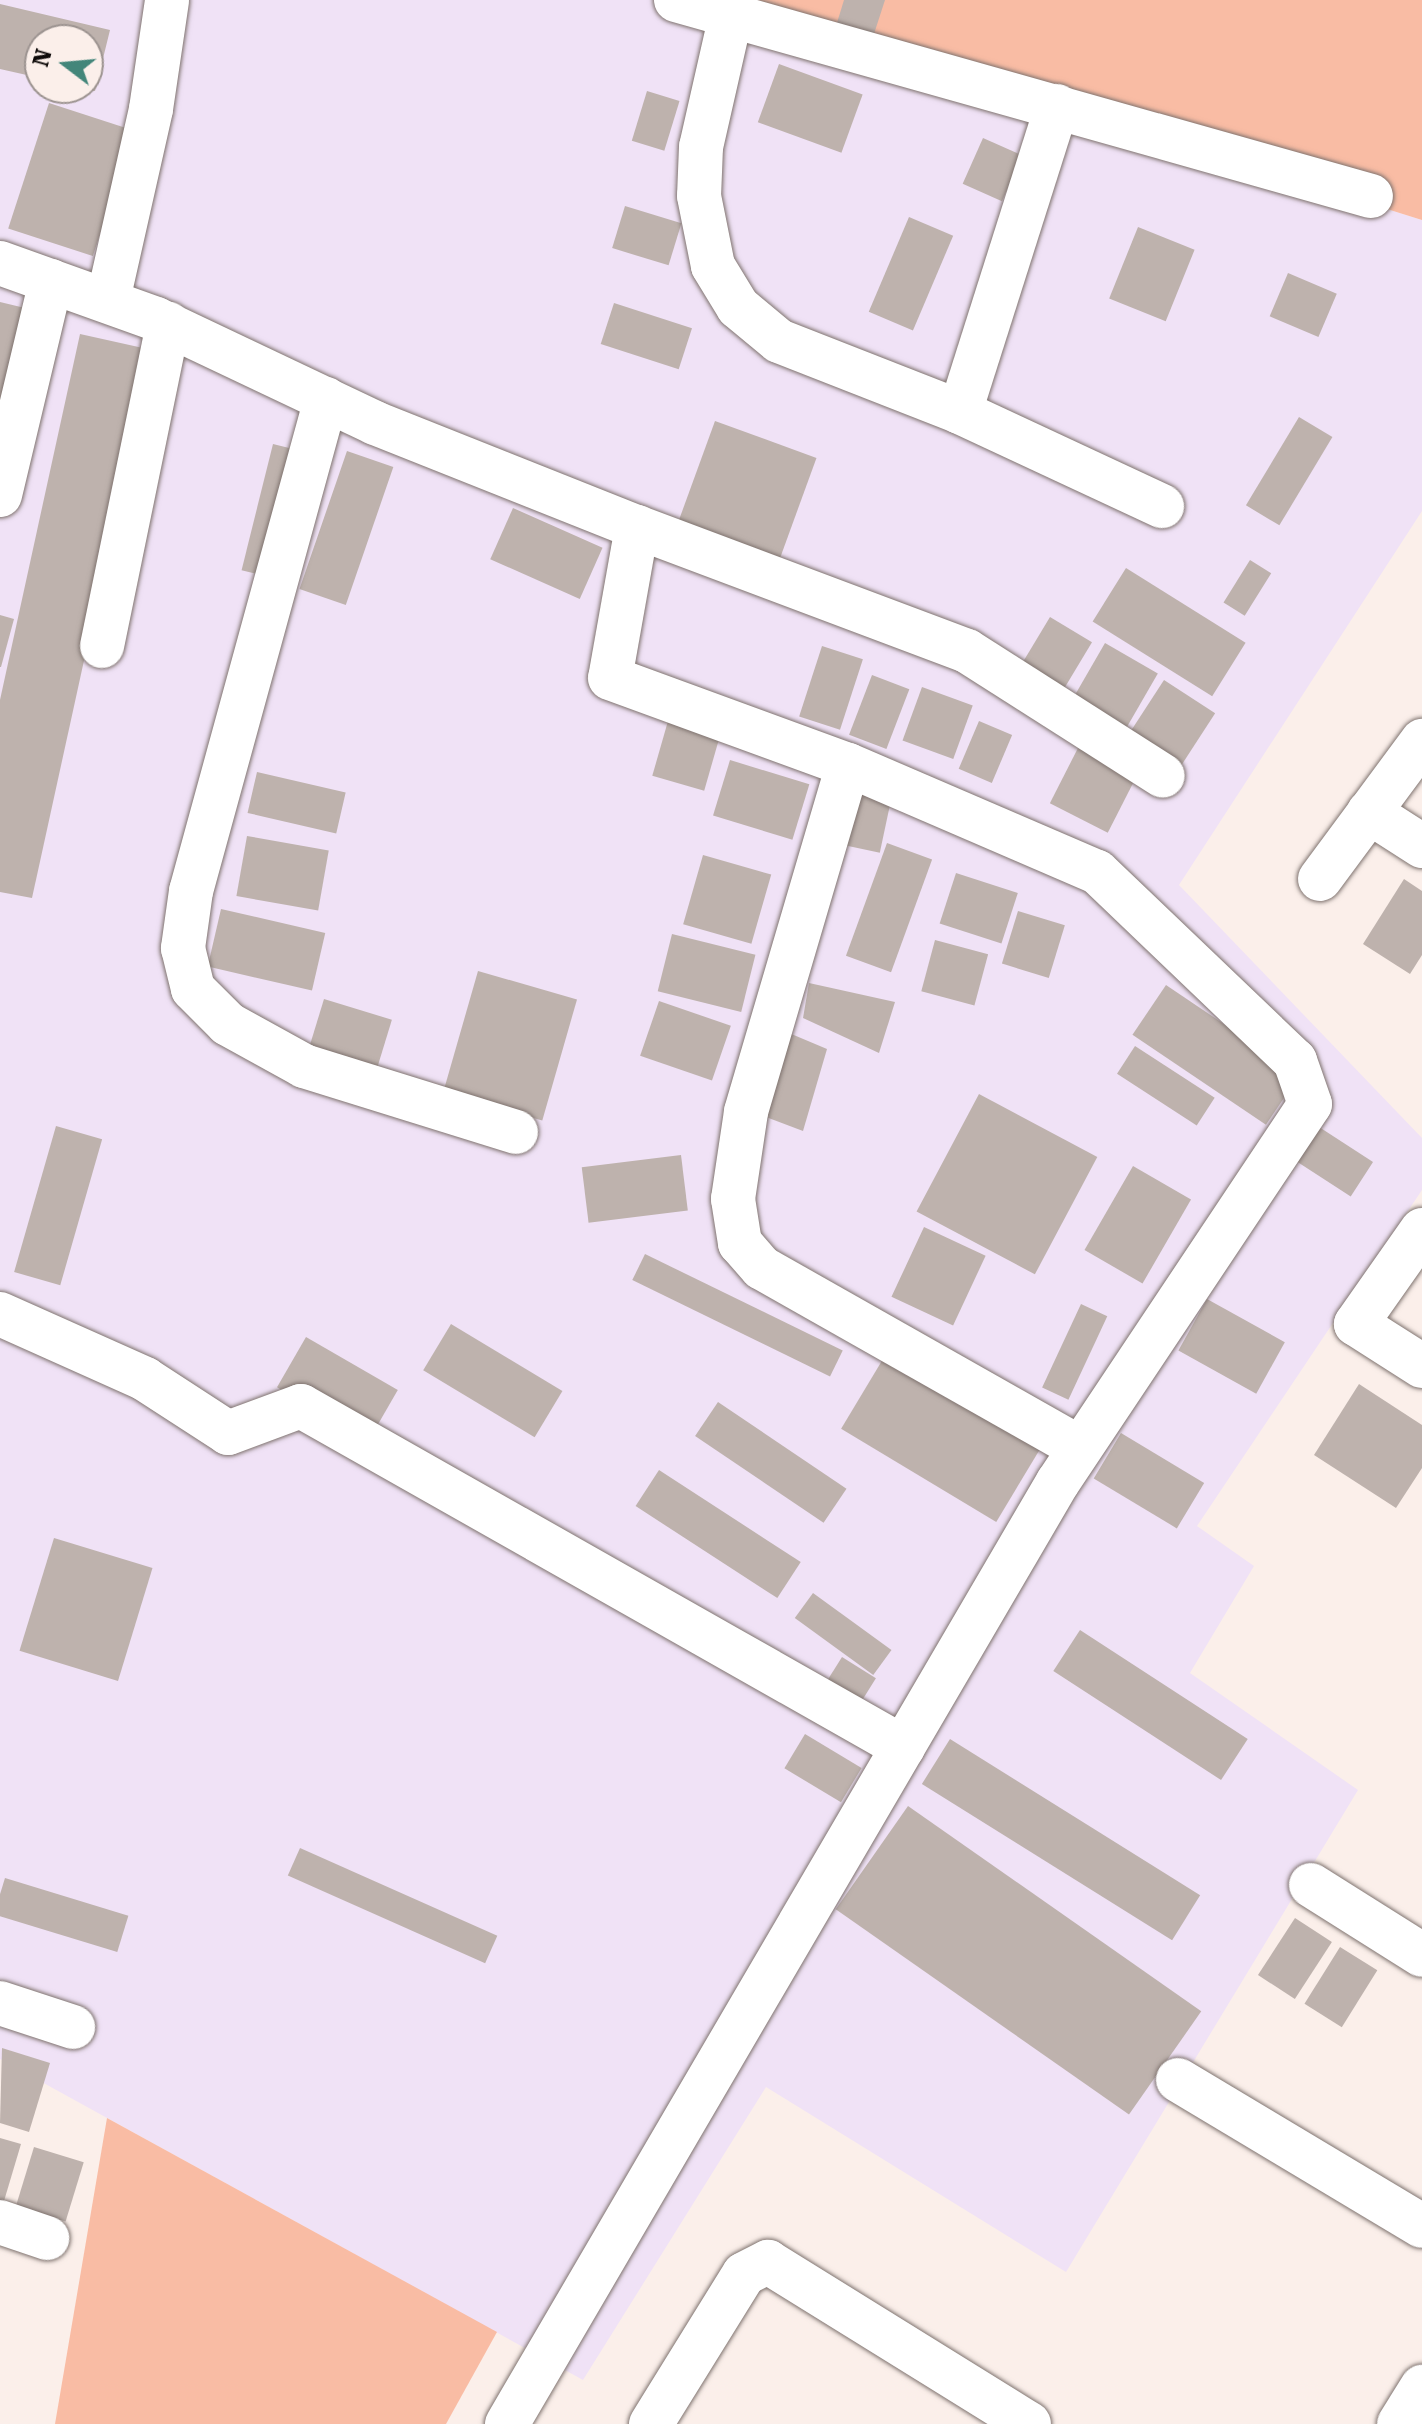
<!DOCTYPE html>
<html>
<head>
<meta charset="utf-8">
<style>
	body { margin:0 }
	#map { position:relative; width:1422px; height:2424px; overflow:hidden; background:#fbefea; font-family:"Roboto Serif",serif }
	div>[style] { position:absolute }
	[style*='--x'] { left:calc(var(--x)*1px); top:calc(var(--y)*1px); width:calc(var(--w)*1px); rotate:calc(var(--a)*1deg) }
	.commercial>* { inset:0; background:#f0e2f6 }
	.green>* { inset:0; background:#f9bca4 }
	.building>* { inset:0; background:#beb2ad; transform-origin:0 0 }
	.roads { filter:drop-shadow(0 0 2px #7f736f) drop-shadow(0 0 2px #7f736f) }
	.minor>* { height:44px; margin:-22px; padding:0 22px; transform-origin:22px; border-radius:22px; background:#fff }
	span { translate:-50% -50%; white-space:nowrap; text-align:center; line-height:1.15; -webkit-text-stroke:6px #fbefea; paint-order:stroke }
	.north { position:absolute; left:24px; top:24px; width:80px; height:80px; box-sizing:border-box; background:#fbefea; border:2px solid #9c9390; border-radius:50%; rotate:286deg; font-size:22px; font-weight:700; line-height:32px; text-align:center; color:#0e0a09 }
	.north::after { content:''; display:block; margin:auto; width:28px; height:36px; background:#43867a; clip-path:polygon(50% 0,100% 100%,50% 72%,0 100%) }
</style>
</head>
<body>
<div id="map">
	<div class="commercial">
		<div style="clip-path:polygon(evenodd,0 0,723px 0,1422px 220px,1422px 511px,1179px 885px,1422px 1138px,1422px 1190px,1197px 1526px,1254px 1566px,1190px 1673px,1358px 1790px,1066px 2272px,766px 2087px,583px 2380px,0 2059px,0 0,40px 40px,88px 40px,88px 88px,40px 88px,40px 40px)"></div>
	</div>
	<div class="green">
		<div style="clip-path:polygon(723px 0,1422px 0,1422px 220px)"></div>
		<div style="clip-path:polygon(107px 2118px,497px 2332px,446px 2424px,55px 2424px)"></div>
	</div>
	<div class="building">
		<div style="clip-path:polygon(844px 0,885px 0,873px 37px,836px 26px)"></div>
		<div style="clip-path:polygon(0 4px,110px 30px,95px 91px,88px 90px,88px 40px,40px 40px,40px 78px,0 69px)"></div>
		<div style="left:779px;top:64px;width:89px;height:62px;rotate:20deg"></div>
		<div style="left:647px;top:91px;width:34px;height:52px;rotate:17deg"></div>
		<div style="left:49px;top:103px;width:89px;height:132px;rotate:18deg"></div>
		<div style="left:983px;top:138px;width:43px;height:50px;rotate:24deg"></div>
		<div style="left:625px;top:206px;width:59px;height:44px;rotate:17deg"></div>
		<div style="left:909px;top:217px;width:48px;height:103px;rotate:23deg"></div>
		<div style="left:1138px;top:227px;width:61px;height:77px;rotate:22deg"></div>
		<div style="left:1288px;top:273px;width:53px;height:47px;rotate:23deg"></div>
		<div style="clip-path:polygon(0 302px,29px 309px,0 428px)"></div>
		<div style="left:614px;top:303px;width:82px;height:43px;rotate:18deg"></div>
		<div style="clip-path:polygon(80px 334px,152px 350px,32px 898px,0 892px,0 700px)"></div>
		<div style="left:1299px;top:417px;width:39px;height:103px;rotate:31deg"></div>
		<div style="left:715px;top:421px;width:108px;height:108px;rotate:20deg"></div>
		<div style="left:273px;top:444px;width:29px;height:130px;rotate:14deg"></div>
		<div style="left:347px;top:451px;width:49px;height:146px;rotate:19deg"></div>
		<div style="left:513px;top:508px;width:98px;height:56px;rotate:24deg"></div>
		<div style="left:1250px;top:560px;width:25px;height:50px;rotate:32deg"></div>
		<div style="left:1126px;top:568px;width:141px;height:63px;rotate:32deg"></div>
		<div style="clip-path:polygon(0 615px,14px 619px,1px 667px,0 667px)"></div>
		<div style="left:1050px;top:617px;width:49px;height:59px;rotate:31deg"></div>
		<div style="left:1105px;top:643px;width:61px;height:65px;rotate:30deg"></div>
		<div style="left:822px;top:646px;width:43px;height:74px;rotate:18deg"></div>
		<div style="left:872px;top:675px;width:40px;height:64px;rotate:21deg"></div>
		<div style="left:1164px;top:680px;width:61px;height:63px;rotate:33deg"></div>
		<div style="left:922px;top:687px;width:54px;height:57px;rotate:20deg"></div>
		<div style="left:668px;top:721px;width:54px;height:57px;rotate:16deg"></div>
		<div style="left:979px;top:721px;width:36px;height:52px;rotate:23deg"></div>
		<div style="left:1078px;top:748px;width:65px;height:62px;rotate:27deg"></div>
		<div style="left:730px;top:760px;width:83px;height:58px;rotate:17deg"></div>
		<div style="left:257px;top:772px;width:91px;height:42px;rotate:13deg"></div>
		<div style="left:850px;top:786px;width:43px;height:59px;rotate:12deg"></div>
		<div style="left:247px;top:836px;width:83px;height:61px;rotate:10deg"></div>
		<div style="left:887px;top:843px;width:48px;height:120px;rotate:20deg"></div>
		<div style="left:703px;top:855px;width:71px;height:72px;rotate:16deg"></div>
		<div style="left:956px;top:873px;width:65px;height:53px;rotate:18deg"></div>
		<div style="clip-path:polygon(1404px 879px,1422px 891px,1422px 955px,1410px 974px,1363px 944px)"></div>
		<div style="left:221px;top:909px;width:107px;height:59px;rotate:13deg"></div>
		<div style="left:1018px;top:911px;width:49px;height:55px;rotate:17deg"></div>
		<div style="left:672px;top:934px;width:86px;height:59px;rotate:14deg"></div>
		<div style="left:935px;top:940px;width:55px;height:53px;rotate:15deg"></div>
		<div style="left:478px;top:971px;width:103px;height:126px;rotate:16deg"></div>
		<div style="clip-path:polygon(809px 983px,895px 1002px,879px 1053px,803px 1018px)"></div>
		<div style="left:1166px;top:985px;width:161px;height:60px;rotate:34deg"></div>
		<div style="left:324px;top:999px;width:71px;height:58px;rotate:17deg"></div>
		<div style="left:659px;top:1001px;width:76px;height:58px;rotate:19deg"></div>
		<div style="clip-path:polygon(789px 1033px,827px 1049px,803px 1131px,758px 1114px)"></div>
		<div style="left:1135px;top:1046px;width:95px;height:33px;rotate:33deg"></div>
		<div style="left:979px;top:1094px;width:134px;height:133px;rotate:28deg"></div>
		<div style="left:1316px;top:1125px;width:68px;height:41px;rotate:33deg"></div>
		<div style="left:56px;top:1126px;width:48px;height:152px;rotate:16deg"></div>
		<div style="left:681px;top:1155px;width:56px;height:100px;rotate:83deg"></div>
		<div style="left:1133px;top:1166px;width:67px;height:97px;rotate:30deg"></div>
		<div style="left:924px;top:1227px;width:68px;height:77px;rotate:25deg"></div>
		<div style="left:645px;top:1254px;width:220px;height:29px;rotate:26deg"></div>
		<div style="left:1207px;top:1299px;width:89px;height:59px;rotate:29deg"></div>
		<div style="left:1081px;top:1304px;width:29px;height:92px;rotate:25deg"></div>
		<div style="left:451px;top:1324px;width:130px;height:54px;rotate:31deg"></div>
		<div style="left:306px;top:1337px;width:106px;height:58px;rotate:30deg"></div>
		<div style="left:889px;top:1349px;width:181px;height:93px;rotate:31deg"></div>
		<div style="clip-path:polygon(1359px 1384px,1422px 1425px,1422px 1468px,1396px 1508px,1314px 1455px)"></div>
		<div style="left:718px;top:1402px;width:155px;height:41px;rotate:34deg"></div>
		<div style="left:1121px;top:1433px;width:97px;height:53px;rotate:31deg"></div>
		<div style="left:659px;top:1470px;width:169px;height:43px;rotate:33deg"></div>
		<div style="left:54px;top:1538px;width:103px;height:118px;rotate:17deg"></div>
		<div style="left:813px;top:1593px;width:97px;height:31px;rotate:36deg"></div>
		<div style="left:1080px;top:1630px;width:200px;height:49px;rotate:33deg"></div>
		<div style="left:842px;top:1657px;width:40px;height:42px;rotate:32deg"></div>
		<div style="left:805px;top:1734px;width:66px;height:40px;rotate:31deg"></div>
		<div style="left:950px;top:1739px;width:295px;height:53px;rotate:32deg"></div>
		<div style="left:908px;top:1806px;width:358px;height:126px;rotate:35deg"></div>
		<div style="left:300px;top:1848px;width:216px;height:30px;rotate:24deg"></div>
		<div style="left:5px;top:1878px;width:129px;height:38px;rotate:17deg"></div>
		<div style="left:1295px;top:1918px;width:44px;height:68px;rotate:33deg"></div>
		<div style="left:1340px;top:1947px;width:44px;height:67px;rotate:32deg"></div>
		<div style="clip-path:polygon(2px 2048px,50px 2063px,29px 2132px,0 2123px)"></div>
		<div style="clip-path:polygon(0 2138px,21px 2144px,4px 2201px,0 2200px)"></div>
		<div style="left:34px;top:2147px;width:52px;height:62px;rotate:17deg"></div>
	</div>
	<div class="roads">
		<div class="minor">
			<div style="--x:676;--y:0;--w:722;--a:15.75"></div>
			<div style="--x:731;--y:15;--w:135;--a:102.8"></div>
			<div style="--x:701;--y:147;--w:49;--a:92.3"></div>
			<div style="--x:699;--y:196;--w:71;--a:78.7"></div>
			<div style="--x:713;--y:266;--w:48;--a:58.6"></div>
			<div style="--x:738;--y:307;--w:53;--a:39.7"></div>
			<div style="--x:779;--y:341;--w:194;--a:21.4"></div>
			<div style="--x:960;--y:412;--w:223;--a:25"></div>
			<div style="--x:0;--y:263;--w:166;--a:19.7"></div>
			<div style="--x:156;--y:319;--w:242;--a:25.4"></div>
			<div style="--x:375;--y:423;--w:282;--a:21.7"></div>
			<div style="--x:637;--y:527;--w:153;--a:100.1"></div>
			<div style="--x:610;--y:678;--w:253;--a:20.1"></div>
			<div style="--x:848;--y:765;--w:362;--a:106.4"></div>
			<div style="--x:746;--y:1112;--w:88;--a:98.5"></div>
			<div style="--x:733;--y:1199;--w:45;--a:81"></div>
			<div style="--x:740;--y:1243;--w:33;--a:49"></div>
			<div style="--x:762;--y:1268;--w:365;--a:29.5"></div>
			<div style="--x:108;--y:300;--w:196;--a:-77.3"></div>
			<div style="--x:151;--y:109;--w:110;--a:-81.6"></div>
			<div style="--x:326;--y:399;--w:510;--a:105.34"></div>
			<div style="--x:191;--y:891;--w:58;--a:98"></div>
			<div style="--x:183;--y:948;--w:42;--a:76.3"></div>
			<div style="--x:193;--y:989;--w:49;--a:45"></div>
			<div style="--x:228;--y:1024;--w:87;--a:28.9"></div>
			<div style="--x:304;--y:1066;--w:222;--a:17.3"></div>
			<div style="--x:960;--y:412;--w:321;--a:-72.4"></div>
			<div style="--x:0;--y:495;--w:220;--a:-76.6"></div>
			<div style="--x:637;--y:527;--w:353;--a:20.6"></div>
			<div style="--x:967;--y:651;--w:232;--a:32.5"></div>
			<div style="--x:102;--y:646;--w:329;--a:-78.4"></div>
			<div style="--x:1369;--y:812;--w:63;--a:32.7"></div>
			<div style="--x:1320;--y:879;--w:172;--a:-53.5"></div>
			<div style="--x:1422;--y:1230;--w:115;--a:125.1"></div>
			<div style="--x:1356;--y:1324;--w:78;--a:32.5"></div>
			<div style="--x:0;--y:1314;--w:159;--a:24.1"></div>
			<div style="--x:145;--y:1379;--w:99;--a:33"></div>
			<div style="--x:228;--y:1433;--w:78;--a:-20.3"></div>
			<div style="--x:301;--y:1406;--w:692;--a:29.53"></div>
			<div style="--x:1311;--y:1885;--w:131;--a:32.2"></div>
			<div style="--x:0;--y:2003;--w:77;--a:18.2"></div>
			<div style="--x:1178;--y:2080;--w:284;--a:30.9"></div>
			<div style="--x:0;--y:2222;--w:50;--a:18.8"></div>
			<div style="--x:507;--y:2424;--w:1091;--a:-59.68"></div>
			<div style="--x:1058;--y:1482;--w:454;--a:-56.3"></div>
			<div style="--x:1310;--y:1104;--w:46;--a:-109.2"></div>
			<div style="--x:1295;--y:1061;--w:274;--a:-136.3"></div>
			<div style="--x:1097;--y:872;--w:271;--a:-156.7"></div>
			<div style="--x:651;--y:2424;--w:176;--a:-58.2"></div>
			<div style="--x:744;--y:2274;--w:27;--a:-27"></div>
			<div style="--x:768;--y:2262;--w:307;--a:31.8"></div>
			<div style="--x:1399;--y:2424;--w:44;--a:-58.1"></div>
		</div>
	</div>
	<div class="north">N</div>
</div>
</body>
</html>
